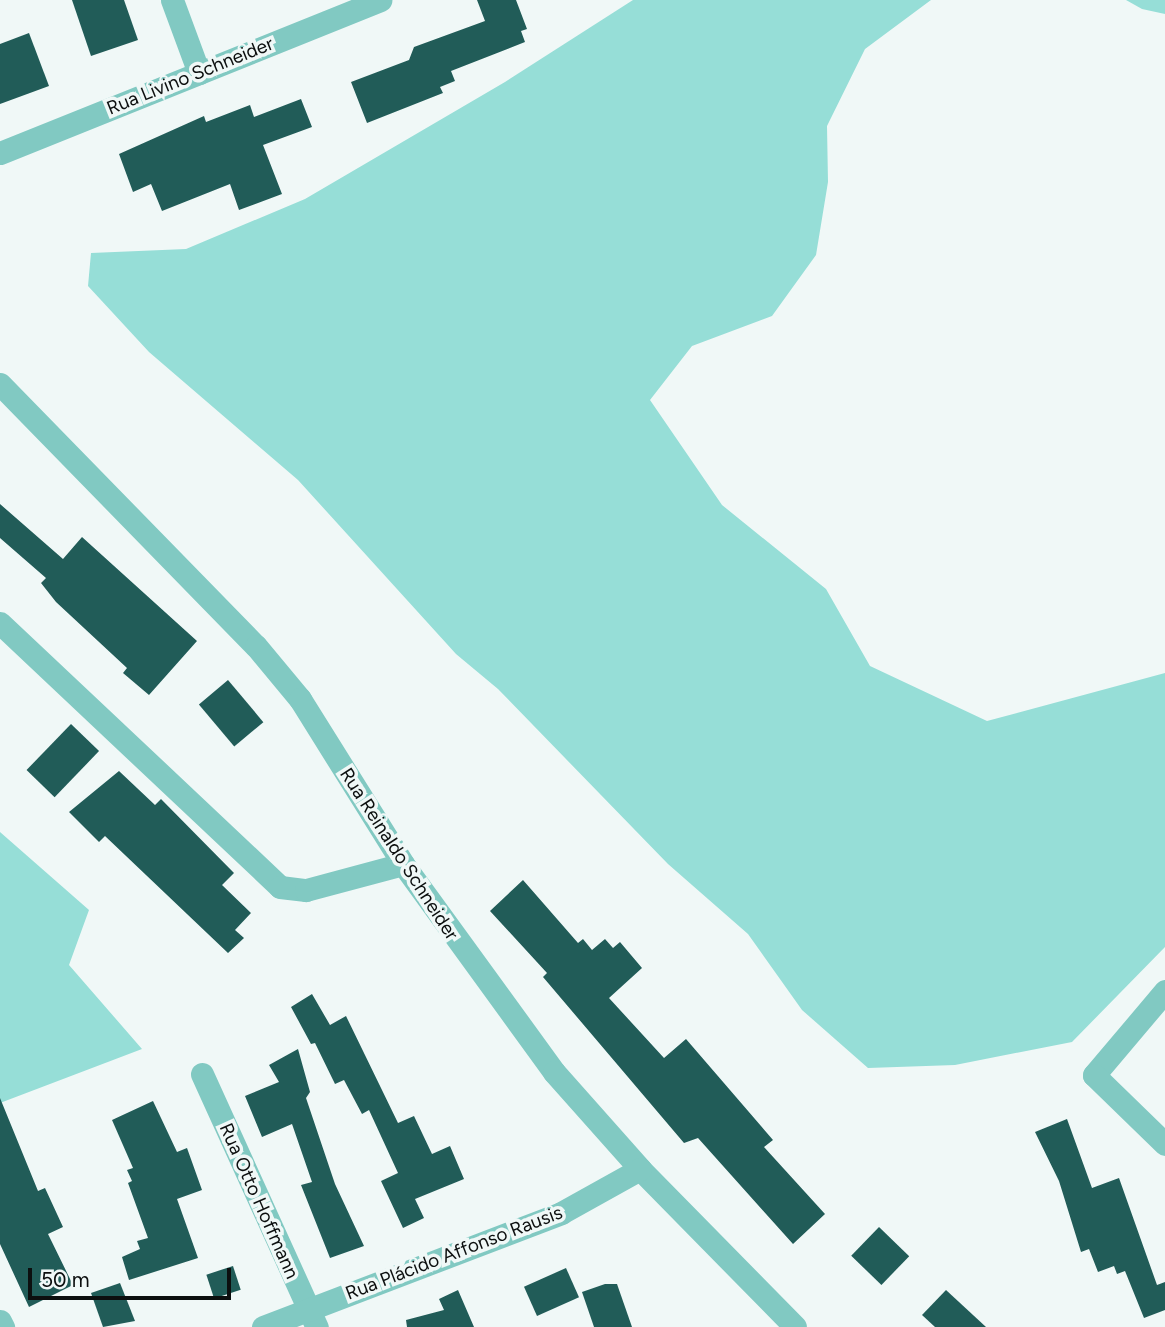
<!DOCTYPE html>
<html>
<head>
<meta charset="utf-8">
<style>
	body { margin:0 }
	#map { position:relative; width:1165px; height:1327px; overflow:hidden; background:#f0f8f7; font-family:Figtree,sans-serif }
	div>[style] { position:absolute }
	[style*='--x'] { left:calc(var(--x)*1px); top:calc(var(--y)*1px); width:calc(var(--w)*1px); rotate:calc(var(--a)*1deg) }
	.green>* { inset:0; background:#96ded7 }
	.building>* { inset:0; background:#215c58; transform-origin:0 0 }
	.street>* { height:23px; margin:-11.5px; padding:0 11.5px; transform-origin:11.5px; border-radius:11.5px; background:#81c9c2 }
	span { translate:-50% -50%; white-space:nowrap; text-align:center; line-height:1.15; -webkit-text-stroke:7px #f0f8f7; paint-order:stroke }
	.street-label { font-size:19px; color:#0c0f0f }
	.scale { position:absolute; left:28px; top:1268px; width:203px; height:32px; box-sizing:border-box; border:4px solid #0c0f0f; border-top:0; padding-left:9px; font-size:21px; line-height:24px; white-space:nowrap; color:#0c0f0f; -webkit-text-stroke:5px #f0f8f7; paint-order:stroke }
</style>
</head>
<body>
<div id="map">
	<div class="green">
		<div style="clip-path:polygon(633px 0,931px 0,865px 49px,827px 126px,828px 182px,816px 255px,772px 316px,692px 346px,650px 400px,722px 505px,826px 589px,870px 666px,987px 721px,1165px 673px,1165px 947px,1072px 1042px,955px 1065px,868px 1068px,802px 1010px,748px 934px,668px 864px,498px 689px,456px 654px,298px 480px,149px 352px,88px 286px,91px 253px,186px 249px,305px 199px,505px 82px)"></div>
		<div style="clip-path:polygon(1126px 0,1165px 0,1165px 14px,1142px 9px)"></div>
		<div style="clip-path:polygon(0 832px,89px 910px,69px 965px,142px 1049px,0 1103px)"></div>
	</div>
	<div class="building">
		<div style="clip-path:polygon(72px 0,124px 0,138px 40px,91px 56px)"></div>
		<div style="clip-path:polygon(477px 0,516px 0,527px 29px,521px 31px,525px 42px,451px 71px,455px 81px,440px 87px,443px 93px,367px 123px,351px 82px,409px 60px,414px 47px,485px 21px)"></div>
		<div style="clip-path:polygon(29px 33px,49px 86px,0 104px,0 44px)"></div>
		<div style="clip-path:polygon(301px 99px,312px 127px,263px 145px,282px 194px,239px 210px,230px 184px,162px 211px,151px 184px,133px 192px,119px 154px,204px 116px,206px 122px,250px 105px,254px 117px)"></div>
		<div style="clip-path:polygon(0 504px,63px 559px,82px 537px,197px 641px,149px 695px,123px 673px,127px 668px,56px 602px,41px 583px,46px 578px,0 538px)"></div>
		<div style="left:228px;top:680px;width:55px;height:38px;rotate:50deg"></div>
		<div style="left:71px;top:724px;width:39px;height:64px;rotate:44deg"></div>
		<div style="clip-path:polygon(119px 771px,155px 805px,161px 799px,234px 873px,222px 885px,251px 913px,235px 930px,244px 938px,228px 953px,105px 836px,99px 842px,69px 812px)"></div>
		<div style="clip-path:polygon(523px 880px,578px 943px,583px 939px,592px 950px,605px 939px,613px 948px,620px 942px,642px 968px,609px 998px,664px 1058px,686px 1039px,773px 1140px,764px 1147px,825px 1214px,793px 1244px,698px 1138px,684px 1143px,543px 977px,547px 973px,490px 911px)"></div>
		<div style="clip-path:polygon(312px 994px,330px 1025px,346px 1016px,398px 1123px,414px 1116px,432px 1154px,450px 1146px,464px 1179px,415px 1199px,424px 1218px,403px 1228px,381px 1181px,398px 1173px,369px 1110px,362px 1114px,344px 1080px,335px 1084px,315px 1043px,311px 1044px,291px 1007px)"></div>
		<div style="clip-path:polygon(298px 1049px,310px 1092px,306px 1098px,335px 1184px,364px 1246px,330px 1258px,301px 1185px,312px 1182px,292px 1124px,262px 1137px,245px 1096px,279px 1082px,269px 1065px)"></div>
		<div style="clip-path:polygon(0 1098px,38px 1191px,45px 1188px,63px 1227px,48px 1234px,73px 1285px,29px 1307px,0 1244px)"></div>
		<div style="clip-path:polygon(153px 1101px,177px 1152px,187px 1148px,202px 1190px,177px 1199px,198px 1258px,129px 1280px,122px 1257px,140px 1249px,137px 1241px,148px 1238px,128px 1183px,132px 1181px,127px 1170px,133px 1168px,112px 1120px)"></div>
		<div style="clip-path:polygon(1067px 1119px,1092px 1188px,1119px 1178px,1157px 1285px,1165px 1282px,1165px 1310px,1144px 1318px,1125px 1271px,1117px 1274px,1114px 1266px,1098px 1272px,1089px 1249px,1081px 1252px,1059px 1181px,1035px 1132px)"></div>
		<div style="left:879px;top:1227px;width:42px;height:40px;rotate:44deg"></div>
		<div style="left:233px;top:1266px;width:25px;height:28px;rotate:72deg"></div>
		<div style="left:566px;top:1268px;width:32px;height:46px;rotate:66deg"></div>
		<div style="clip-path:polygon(120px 1283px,135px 1321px,103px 1327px,91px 1293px)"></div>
		<div style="clip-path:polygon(605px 1284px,617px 1284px,632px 1327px,594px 1327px,582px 1292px)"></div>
		<div style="clip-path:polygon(458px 1290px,474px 1327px,407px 1327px,406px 1320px,444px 1310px,439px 1299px)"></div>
		<div style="clip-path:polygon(946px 1290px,986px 1327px,935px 1327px,922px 1315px)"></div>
	</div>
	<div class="street">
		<div style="--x:172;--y:0;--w:78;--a:69.7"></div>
		<div style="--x:0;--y:153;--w:410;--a:-21.9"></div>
		<div style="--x:0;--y:384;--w:366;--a:45.7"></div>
		<div style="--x:256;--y:646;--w:69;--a:50.3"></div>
		<div style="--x:300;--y:699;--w:195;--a:58"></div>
		<div style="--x:403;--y:864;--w:257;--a:54"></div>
		<div style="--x:554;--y:1072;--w:130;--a:48.4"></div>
		<div style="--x:640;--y:1169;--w:221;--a:45.5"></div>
		<div style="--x:0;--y:623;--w:385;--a:43.3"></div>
		<div style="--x:280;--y:887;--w:26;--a:7"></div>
		<div style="--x:306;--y:890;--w:100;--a:-15"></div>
		<div style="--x:1165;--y:991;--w:110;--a:130.2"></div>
		<div style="--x:1094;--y:1075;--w:99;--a:44.2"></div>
		<div style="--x:202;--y:1074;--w:278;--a:65.6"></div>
		<div style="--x:0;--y:1321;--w:7;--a:63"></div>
		<div style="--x:263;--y:1327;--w:319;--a:-20.9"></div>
		<div style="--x:561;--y:1213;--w:90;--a:-29.1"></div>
	</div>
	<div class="street-label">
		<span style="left:190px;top:76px;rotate:-22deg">Rua Livino Schneider</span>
		<span style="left:399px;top:854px;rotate:57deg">Rua Reinaldo Schneider</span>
		<span style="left:259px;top:1201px;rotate:66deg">Rua Otto Hoffmann</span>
		<span style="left:454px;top:1253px;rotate:-21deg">Rua Plácido Affonso Rausis</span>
	</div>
	<div class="scale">50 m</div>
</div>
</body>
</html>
